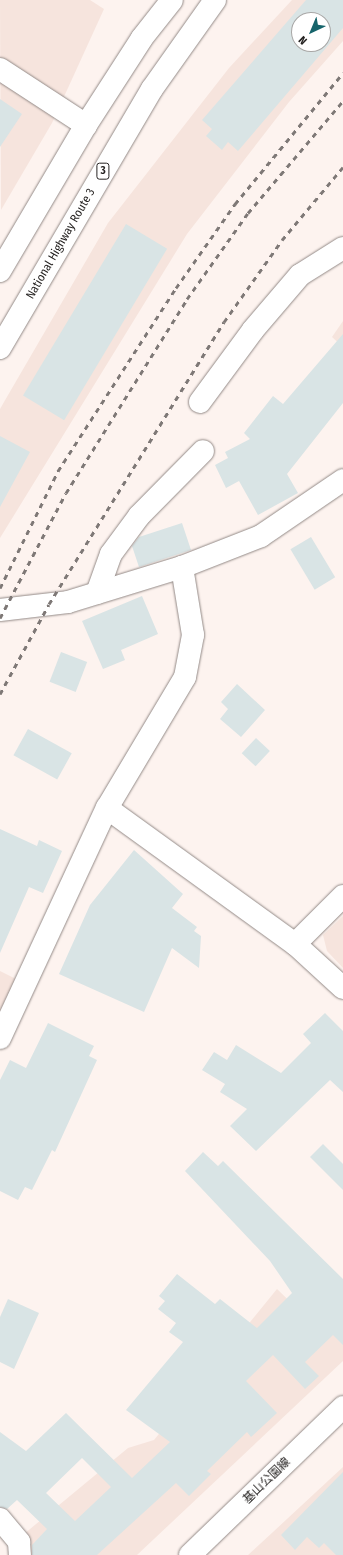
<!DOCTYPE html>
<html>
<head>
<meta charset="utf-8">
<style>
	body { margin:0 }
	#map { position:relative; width:343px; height:1555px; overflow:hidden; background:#fdf3ef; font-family:"Fira Sans Condensed","Noto Sans JP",sans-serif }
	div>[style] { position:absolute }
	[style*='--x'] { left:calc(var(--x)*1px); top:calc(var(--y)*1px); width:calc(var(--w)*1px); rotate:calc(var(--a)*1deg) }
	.built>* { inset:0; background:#f6e4dd }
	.building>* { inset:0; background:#d9e4e5; transform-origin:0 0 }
	.roads { filter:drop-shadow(0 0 1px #938a87) drop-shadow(0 0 1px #938a87) }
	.minor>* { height:22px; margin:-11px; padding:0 11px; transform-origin:11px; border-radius:11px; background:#fff }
	.major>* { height:22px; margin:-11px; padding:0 11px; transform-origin:11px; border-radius:11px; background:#fff }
	.highway>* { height:22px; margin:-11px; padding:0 11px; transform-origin:11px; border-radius:11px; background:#fff }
	.rail>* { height:3px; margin-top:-1.5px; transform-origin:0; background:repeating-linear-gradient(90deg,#7e7876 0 5px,transparent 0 10px) }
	span { translate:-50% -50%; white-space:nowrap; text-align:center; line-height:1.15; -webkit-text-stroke:3px #fff; paint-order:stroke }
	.shield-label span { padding:1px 3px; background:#fff; border:1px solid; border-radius:3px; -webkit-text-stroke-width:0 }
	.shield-label { font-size:11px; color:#252221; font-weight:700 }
	.street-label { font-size:12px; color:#252221 }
	.north { position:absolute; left:291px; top:12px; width:40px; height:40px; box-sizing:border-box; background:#fff; border:1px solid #a8a7a6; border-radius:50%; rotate:224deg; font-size:11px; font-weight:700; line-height:16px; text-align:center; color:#252221 }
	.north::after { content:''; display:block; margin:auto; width:14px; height:18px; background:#16646b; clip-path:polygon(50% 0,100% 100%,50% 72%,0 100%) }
</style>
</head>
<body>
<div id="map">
	<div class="built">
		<div style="clip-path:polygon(0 0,90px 0,104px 9px,52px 123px,1px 210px)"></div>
		<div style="clip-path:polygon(evenodd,292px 0,343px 0,343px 41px,289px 102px,187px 234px,0 538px,0 409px,4px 402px,108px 223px,229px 68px,292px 0,299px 20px,323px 20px,323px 44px,299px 44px,299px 20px)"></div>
		<div style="clip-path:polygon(343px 321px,343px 347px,332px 337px)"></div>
		<div style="clip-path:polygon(343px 916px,343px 968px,327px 951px,323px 935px)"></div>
		<div style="clip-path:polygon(0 971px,16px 979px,0 1012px)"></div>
		<div style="clip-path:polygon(343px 1287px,343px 1361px,137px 1555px,25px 1555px,24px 1534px,128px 1448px,154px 1440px,277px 1289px,309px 1320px)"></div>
		<div style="clip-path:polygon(343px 1467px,343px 1555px,248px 1555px,273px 1532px)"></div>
	</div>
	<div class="building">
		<div style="clip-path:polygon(evenodd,306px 0,343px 0,343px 28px,238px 151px,228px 142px,222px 150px,206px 136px,212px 129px,202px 120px,306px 0,299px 20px,323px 20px,323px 44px,299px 44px,299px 20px)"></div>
		<div style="clip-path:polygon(0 99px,22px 114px,0 147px)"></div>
		<div style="left:126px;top:224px;width:48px;height:200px;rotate:31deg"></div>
		<div style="clip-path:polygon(343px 334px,343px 403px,287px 474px,298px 493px,258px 515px,239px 481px,226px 488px,215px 465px,228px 458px,225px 452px,250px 439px,244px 433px,273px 396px,283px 404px)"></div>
		<div style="clip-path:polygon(0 436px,30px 452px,0 507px)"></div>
		<div style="clip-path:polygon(182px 523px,191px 550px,139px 567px,132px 546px,139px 537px)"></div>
		<div style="left:311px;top:537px;width:47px;height:24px;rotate:59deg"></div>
		<div style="clip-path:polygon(142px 596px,158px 634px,121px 650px,125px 660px,103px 669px,82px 621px)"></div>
		<div style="left:61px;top:652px;width:28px;height:32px;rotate:21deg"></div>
		<div style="clip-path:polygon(237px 684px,265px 710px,241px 737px,220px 719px,228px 709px,221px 702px)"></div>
		<div style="left:28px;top:729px;width:50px;height:30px;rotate:29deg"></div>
		<div style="left:256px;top:738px;width:19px;height:21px;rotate:43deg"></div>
		<div style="clip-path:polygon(0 829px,37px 846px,39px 840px,62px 851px,43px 893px,29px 887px,0 953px)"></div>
		<div style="clip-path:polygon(134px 850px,183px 894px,172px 908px,197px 927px,194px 931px,201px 936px,199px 968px,172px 948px,144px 1012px,59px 974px,90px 905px)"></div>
		<div style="clip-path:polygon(325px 1013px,343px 1031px,343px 1092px,330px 1080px,256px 1151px,230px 1126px,247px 1109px,220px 1092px,225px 1084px,202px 1070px,214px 1052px,227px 1060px,236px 1045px,281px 1073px,311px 1043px,303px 1034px)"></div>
		<div style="clip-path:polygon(48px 1023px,94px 1046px,89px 1056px,97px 1060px,55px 1152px,52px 1150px,32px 1190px,25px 1187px,18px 1200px,0 1191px,0 1080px,10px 1060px,26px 1068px)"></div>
		<div style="clip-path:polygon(323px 1144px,343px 1164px,343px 1190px,310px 1157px)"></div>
		<div style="clip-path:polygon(evenodd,203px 1152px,218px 1166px,223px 1161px,343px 1279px,343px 1345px,333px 1335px,305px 1362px,319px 1376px,305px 1389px,273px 1355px,246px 1381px,277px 1413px,251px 1437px,247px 1432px,207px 1471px,211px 1474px,189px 1496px,176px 1483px,97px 1555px,32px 1555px,32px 1545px,47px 1529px,17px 1500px,7px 1509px,0 1507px,0 1432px,26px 1451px,66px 1413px,132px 1478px,170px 1442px,126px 1410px,183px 1342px,169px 1332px,176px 1323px,158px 1309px,165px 1301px,159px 1296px,177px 1274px,215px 1304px,220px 1299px,257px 1328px,292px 1293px,270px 1261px,185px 1171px,203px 1152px,82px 1458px,111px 1487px,75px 1521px,46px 1493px,82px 1458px)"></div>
		<div style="clip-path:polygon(8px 1299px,39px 1313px,14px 1369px,0 1362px,0 1317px)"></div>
		<div style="clip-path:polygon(343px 1472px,343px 1555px,336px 1555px,324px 1543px,319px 1548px,307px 1537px,295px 1550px,281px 1535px)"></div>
	</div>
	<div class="roads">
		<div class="minor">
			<div style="--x:0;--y:69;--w:103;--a:33.1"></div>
			<div style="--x:200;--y:402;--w:89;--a:-53.6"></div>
			<div style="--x:253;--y:330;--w:72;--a:-49.5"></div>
			<div style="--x:300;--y:275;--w:51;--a:-32.1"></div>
			<div style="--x:97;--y:593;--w:41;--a:-70.3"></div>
			<div style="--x:111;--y:554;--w:47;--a:-53.6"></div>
			<div style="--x:139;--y:516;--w:91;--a:-45.4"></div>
			<div style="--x:0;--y:610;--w:68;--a:-6.7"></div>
			<div style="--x:68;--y:602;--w:119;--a:-17.1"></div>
			<div style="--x:182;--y:567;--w:85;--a:-21.4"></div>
			<div style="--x:261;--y:536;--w:99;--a:-34.3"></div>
			<div style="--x:107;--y:808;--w:232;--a:35.9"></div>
			<div style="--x:295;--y:944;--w:65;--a:42.5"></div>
			<div style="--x:295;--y:944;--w:68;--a:-45"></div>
			<div style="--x:0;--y:1038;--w:254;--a:-65.1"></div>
			<div style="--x:107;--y:808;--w:152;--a:-59.2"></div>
			<div style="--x:185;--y:677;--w:43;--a:-79.2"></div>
			<div style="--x:193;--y:635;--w:69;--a:-99.2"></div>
			<div style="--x:0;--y:1519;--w:30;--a:50"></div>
			<div style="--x:19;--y:1542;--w:13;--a:86"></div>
		</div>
		<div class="major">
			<div style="--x:190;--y:1555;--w:213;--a:-44"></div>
		</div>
		<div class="highway">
			<div style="--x:0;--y:271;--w:169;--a:-59.5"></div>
			<div style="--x:86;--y:125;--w:103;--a:-57.2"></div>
			<div style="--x:142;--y:38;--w:48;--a:-51.7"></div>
			<div style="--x:0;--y:348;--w:300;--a:-59.6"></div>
			<div style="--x:152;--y:89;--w:109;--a:-54.7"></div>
		</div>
	</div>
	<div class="rail">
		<div style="--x:0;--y:588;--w:131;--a:-63.6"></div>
		<div style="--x:58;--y:471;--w:218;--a:-57.2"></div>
		<div style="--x:176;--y:288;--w:103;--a:-54.9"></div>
		<div style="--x:235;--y:204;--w:170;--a:-50.5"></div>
		<div style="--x:0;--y:618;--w:141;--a:-62.2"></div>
		<div style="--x:66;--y:493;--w:229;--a:-58"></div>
		<div style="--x:187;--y:299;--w:105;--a:-54.7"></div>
		<div style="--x:248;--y:213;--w:147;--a:-49.7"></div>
		<div style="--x:0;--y:694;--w:102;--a:-61.4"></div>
		<div style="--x:49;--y:604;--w:332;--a:-58.2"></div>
		<div style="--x:224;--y:322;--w:100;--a:-54.7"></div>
		<div style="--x:282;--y:240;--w:95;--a:-50.1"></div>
	</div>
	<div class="shield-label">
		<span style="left:103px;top:171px">3</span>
	</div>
	<div class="street-label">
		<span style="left:61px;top:244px;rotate:-60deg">National Highway Route 3</span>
		<span style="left:267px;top:1481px;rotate:-44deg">基山公園線</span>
	</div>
	<div class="north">N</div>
</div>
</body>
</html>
